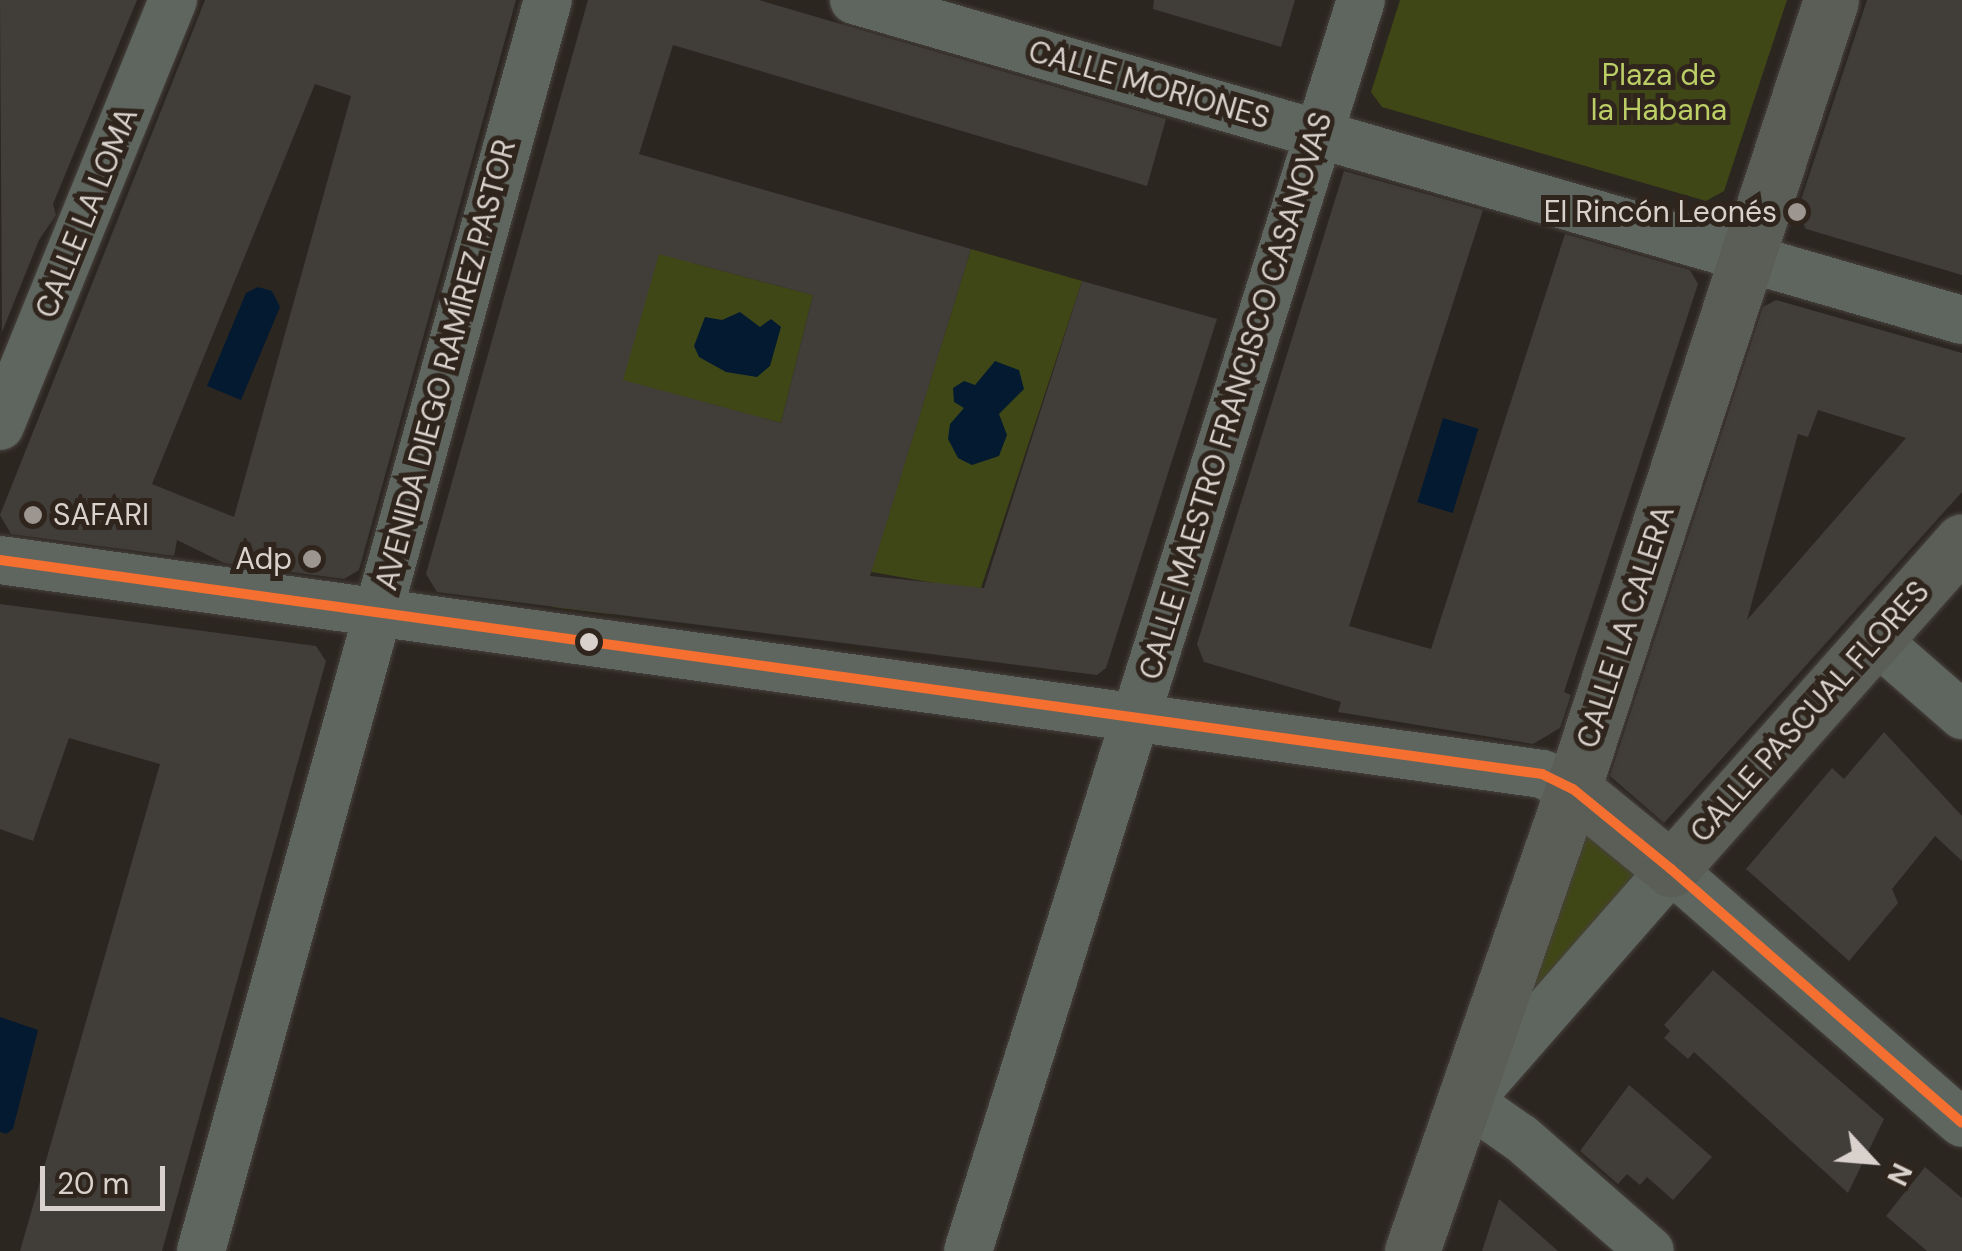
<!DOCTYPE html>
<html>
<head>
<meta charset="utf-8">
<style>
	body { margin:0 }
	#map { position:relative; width:1962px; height:1251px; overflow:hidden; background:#2c2621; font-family:"DM Sans",sans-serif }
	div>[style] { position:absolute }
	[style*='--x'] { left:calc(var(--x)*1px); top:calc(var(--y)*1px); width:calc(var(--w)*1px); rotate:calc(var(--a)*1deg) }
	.green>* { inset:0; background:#404716 }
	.water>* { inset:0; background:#041a31; transform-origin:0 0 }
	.building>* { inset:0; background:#413d39 }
	.roads { filter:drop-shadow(0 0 2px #47413d) drop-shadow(0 0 2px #47413d) }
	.street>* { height:48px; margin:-24px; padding:0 24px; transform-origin:24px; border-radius:24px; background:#5f665f }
	.secondary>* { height:55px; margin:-27.5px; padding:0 27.5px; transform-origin:27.5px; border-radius:27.5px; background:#5a5e57 }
	.bus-1>* { height:10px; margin:-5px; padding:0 5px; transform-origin:5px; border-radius:5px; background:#f46f30 }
	.dots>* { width:28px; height:28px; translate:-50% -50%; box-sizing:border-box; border:5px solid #30251d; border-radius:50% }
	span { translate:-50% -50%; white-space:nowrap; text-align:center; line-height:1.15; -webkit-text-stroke:10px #30251d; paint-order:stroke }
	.park-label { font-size:30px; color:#bccf67 }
	.street-label { font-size:30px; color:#d9d1cc }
	.poi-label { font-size:30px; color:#d9d1cc }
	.right { translate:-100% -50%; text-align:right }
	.left { translate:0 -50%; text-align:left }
	.north { position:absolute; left:1822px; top:1111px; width:100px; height:100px; -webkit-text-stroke:8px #30251d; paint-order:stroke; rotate:116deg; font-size:28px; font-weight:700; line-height:40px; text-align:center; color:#d9d1cc }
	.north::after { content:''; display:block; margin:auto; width:35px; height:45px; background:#d9d1cc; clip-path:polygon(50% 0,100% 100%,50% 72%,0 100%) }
	.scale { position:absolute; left:40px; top:1166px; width:125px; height:45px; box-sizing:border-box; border:5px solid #d9d1cc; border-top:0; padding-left:12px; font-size:30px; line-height:35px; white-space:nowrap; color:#d9d1cc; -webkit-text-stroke:8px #30251d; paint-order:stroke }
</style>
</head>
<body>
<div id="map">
	<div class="green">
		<div style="clip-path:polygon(1400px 0,1787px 0,1724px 191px,1706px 201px,1382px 107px,1371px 92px)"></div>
		<div style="clip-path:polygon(709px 203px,693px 263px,813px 295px,781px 423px,659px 390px,883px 533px,971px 249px,1082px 281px,980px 591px,866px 571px,613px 595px,610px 614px,552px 607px,655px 255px)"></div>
		<div style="clip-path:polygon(1583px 829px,1639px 872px,1529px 997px)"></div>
	</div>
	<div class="water">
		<div style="clip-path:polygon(258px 287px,272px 291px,280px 307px,241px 400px,207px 386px,246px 293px)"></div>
		<div style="clip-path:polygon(740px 312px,760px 327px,771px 319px,781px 327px,770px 366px,757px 377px,726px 372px,699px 357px,694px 346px,705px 317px,722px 320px)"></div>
		<div style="clip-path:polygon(995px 361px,1019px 370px,1024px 389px,999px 414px,1007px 435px,999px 456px,972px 465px,958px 458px,948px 439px,950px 424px,964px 408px,954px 402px,953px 388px,964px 381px,975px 385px)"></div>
		<div style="left:1443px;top:418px;width:37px;height:88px;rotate:17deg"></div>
		<div style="clip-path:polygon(0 1017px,38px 1030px,13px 1129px,6px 1134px,0 1132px)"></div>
	</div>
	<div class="building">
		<div style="clip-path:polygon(0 0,137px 0,53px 204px,56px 215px,39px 240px,2px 332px)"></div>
		<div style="clip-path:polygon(evenodd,205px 0,516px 0,359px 570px,344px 579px,224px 563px,177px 540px,174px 556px,11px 534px,0 515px,205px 0,315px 84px,351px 96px,234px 517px,152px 484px,315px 84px)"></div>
		<div style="clip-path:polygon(evenodd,588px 0,759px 0,1166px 119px,1147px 186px,673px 45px,639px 154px,971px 249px,870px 576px,984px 588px,1082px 281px,1217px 319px,1106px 668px,1097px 675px,437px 592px,426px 574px,588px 0,659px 254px,813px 295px,781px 423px,623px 380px,659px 254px)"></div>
		<div style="clip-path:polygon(1154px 0,1295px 0,1281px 47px,1153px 9px)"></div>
		<div style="clip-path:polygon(1867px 0,1962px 0,1962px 275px,1806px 229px,1797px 212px)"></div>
		<div style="clip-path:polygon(1344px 171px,1483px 210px,1349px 626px,1431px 649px,1565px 234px,1690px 270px,1698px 284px,1564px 692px,1571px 695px,1560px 728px,1533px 744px,1338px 712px,1341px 702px,1204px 662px,1197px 644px)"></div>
		<div style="clip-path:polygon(evenodd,1776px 300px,1962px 353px,1962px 492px,1664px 823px,1610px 776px,1763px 307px,1776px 300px,1818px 410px,1906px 438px,1747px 620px,1798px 434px,1808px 437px,1818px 410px)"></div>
		<div style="clip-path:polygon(0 604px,316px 646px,326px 661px,162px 1251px,20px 1251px,160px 764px,69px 738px,33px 841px,0 829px)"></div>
		<div style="clip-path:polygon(1884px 732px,1962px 816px,1962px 861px,1935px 836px,1892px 889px,1898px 903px,1849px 961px,1746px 869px,1832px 768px,1844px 779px)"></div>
		<div style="clip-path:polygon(1713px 970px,1884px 1119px,1848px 1193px,1694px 1052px,1688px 1059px,1664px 1038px,1670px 1031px,1664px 1025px)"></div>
		<div style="clip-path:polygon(1629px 1085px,1712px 1157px,1673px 1200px,1647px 1177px,1640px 1185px,1627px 1174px,1618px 1184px,1580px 1151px)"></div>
		<div style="clip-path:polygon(1925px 1167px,1962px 1198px,1962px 1251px,1927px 1251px,1886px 1216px)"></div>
		<div style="clip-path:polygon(1499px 1199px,1558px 1251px,1482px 1251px)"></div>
	</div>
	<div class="roads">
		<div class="street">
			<div style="--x:854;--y:0;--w:1153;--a:16.11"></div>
			<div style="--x:0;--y:426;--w:460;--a:-67.9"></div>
			<div style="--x:0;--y:560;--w:1557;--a:7.9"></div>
			<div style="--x:1542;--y:774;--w:34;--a:26"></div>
			<div style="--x:1875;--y:639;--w:116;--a:41.1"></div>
			<div style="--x:1463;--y:1107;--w:316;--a:-48.8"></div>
			<div style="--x:1671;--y:869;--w:386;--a:41.1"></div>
			<div style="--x:1461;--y:1109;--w:29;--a:14"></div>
			<div style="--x:1489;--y:1116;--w:39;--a:35"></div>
			<div style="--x:1521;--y:1138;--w:171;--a:41.2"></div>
			<div style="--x:201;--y:1251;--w:1298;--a:-74.5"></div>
			<div style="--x:968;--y:1251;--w:1311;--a:-72.56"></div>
		</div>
		<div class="secondary">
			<div style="--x:1573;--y:789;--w:127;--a:39.2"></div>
			<div style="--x:1671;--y:869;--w:438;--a:-48.4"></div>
			<div style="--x:1412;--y:1251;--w:489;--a:-70.8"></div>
			<div style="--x:1573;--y:789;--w:830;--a:-71.89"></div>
		</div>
	</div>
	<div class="bus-1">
		<div style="--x:0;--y:560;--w:1557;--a:7.9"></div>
		<div style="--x:1542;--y:774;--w:34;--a:26"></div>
		<div style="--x:1573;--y:789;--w:127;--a:39.2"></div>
		<div style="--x:1671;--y:869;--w:386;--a:41.1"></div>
	</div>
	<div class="dots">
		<div style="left:1797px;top:212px;background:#9c9590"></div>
		<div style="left:33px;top:515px;background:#9c9590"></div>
		<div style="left:312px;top:559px;background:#9c9590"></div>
		<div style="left:589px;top:642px;background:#d9d1cc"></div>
	</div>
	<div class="park-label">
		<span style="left:1659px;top:92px">Plaza de<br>la Habana</span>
	</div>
	<div class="street-label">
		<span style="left:1149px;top:85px;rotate:16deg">CALLE MORIONES</span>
		<span style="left:87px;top:213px;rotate:-68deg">CALLE LA LOMA</span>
		<span style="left:446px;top:365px;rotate:-75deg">AVENIDA DIEGO RAMÍREZ PASTOR</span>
		<span style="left:1236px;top:396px;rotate:-73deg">CALLE MAESTRO FRANCISCO CASANOVAS</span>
		<span style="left:1626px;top:627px;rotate:-72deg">CALLE LA CALERA</span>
		<span style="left:1810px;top:712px;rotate:-48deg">CALLE PASCUAL FLORES</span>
	</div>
	<div class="poi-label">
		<span class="right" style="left:1777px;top:212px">El Rincón Leonés</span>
		<span class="left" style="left:53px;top:515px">SAFARI</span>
		<span class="right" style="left:292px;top:559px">Adp</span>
	</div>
	<div class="north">N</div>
	<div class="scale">20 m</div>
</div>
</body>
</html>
